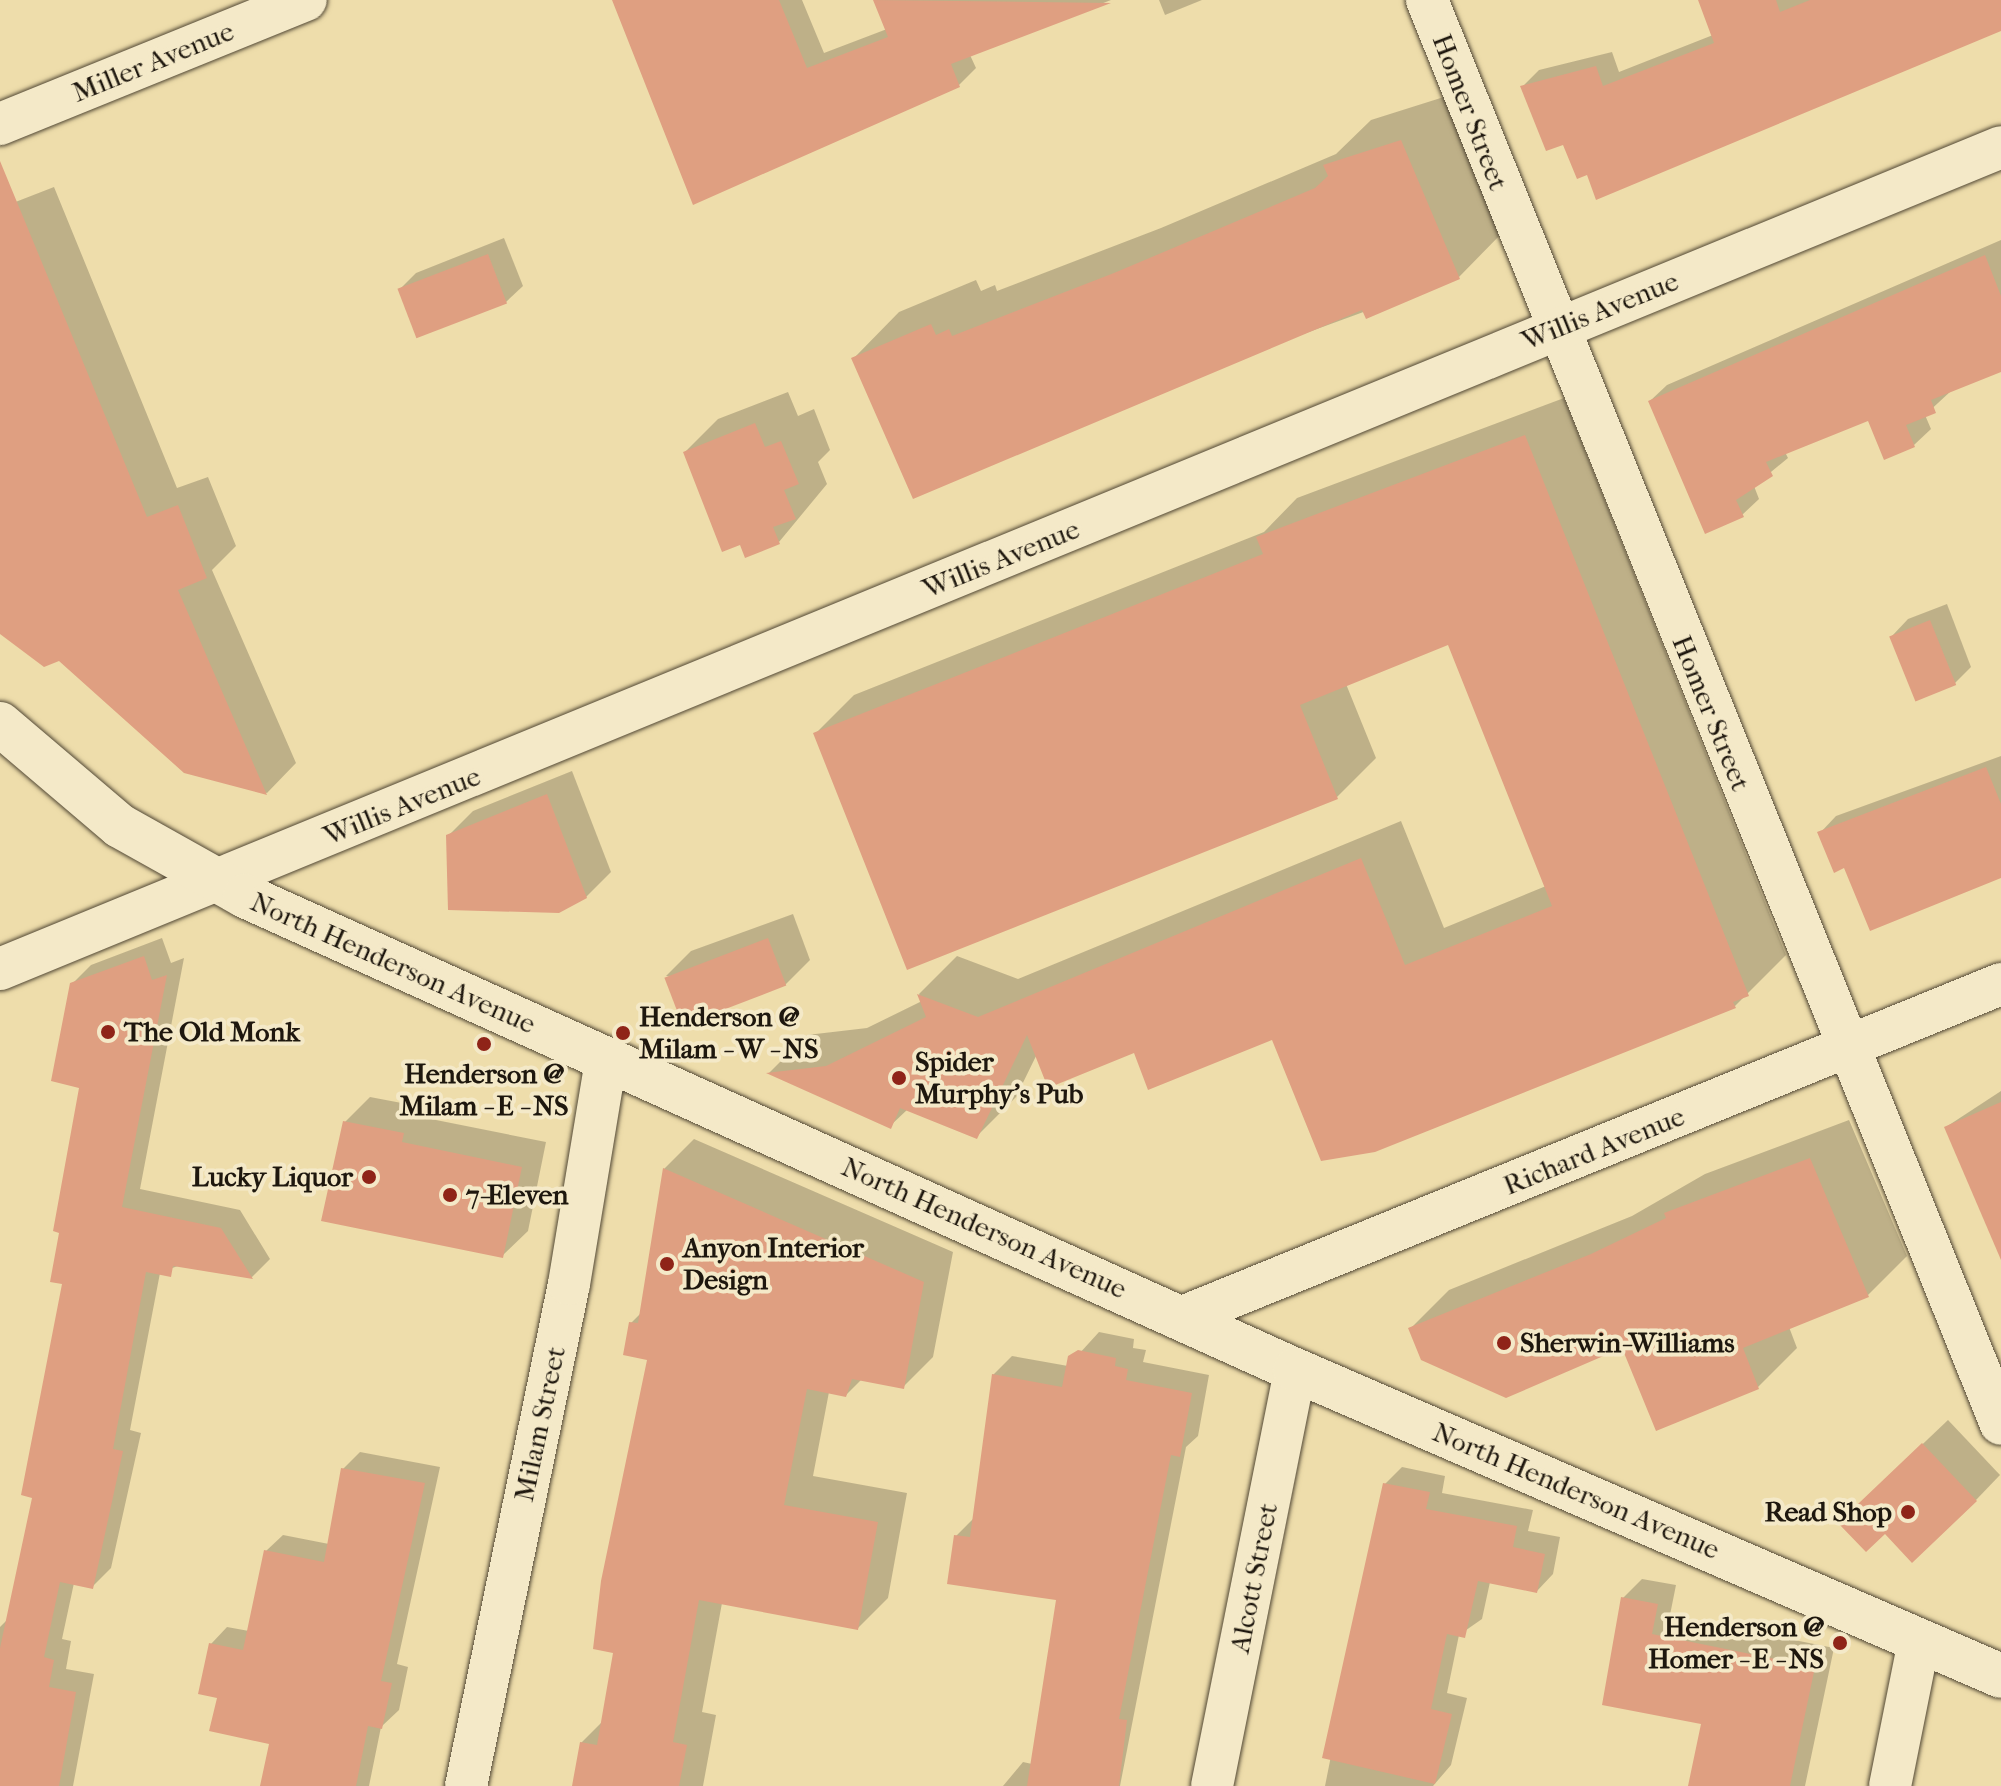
<!DOCTYPE html>
<html>
<head>
<meta charset="utf-8">
<style>
	body { margin:0 }
	#map { position:relative; width:2001px; height:1786px; overflow:hidden; background:#eeddab; font-family:"IM FELL French Canon",serif }
	div>[style] { position:absolute }
	[style*='--x'] { left:calc(var(--x)*1px); top:calc(var(--y)*1px); width:calc(var(--w)*1px); rotate:calc(var(--a)*1deg) }
	.shadow>* { inset:0; background:#0003 }
	.building>* { inset:0; background:#df9f81; transform-origin:0 0 }
	.roads { filter:drop-shadow(0 0 2px #524835) drop-shadow(0 0 2px #524835) }
	.street>* { height:42px; margin:-21px; padding:0 21px; transform-origin:21px; border-radius:21px; background:#f4e9c8 }
	.secondary>* { height:44px; margin:-22px; padding:0 22px; transform-origin:22px; border-radius:22px; background:#f4e9c8 }
	.dots>* { width:22px; height:22px; translate:-50% -50%; box-sizing:border-box; border:4px solid #f4e9c8; border-radius:50% }
	span { translate:-50% -50%; white-space:nowrap; text-align:center; line-height:1.15; -webkit-text-stroke:8px #f4e9c8; paint-order:stroke }
	.street-label { font-size:28px; color:#1e170e }
	.poi-label { font-size:28px; color:#1e170e; font-weight:700 }
	.left { translate:0 -50%; text-align:left }
	.right { translate:-100% -50%; text-align:right }
</style>
</head>
<body>
<div id="map">
	<div class="shadow">
		<div style="clip-path:polygon(614px 0,802px 0,824px 53px,887px 29px,876px 0,1111px 0,970px 55px,976px 68px,959px 85px,695px 202px)"></div>
		<div style="clip-path:polygon(1159px 0,1202px 0,1165px 15px)"></div>
		<div style="clip-path:polygon(1700px 0,2001px 0,2001px 29px,1597px 197px,1588px 173px,1523px 86px,1539px 70px,1612px 52px,1619px 72px,1713px 35px)"></div>
		<div style="clip-path:polygon(1447px 96px,1504px 231px,1459px 277px,1287px 340px,854px 358px,899px 312px,976px 280px,981px 291px,995px 285px,997px 291px,1161px 228px,1336px 154px,1371px 120px)"></div>
		<div style="clip-path:polygon(54px 187px,177px 488px,208px 477px,236px 546px,212px 570px,296px 763px,267px 793px,185px 771px,59px 659px,0 631px,0 208px)"></div>
		<div style="clip-path:polygon(504px 238px,523px 286px,506px 302px,399px 290px,416px 273px)"></div>
		<div style="clip-path:polygon(2001px 240px,2001px 371px,1951px 391px,1925px 415px,1931px 429px,1914px 445px,1869px 418px,1785px 452px,1788px 458px,1754px 486px,1759px 499px,1742px 515px,1650px 401px,1667px 385px)"></div>
		<div style="clip-path:polygon(788px 392px,798px 416px,814px 409px,830px 450px,818px 462px,827px 484px,779px 542px,685px 452px,718px 419px)"></div>
		<div style="clip-path:polygon(1564px 398px,1786px 955px,1735px 1006px,1037px 1054px,1016px 1097px,977px 1136px,908px 1109px,890px 1126px,769px 1073px,807px 1035px,867px 1028px,922px 1001px,919px 994px,957px 956px,1018px 979px,1401px 821px,1444px 928px,1546px 886px,1449px 643px,1346px 684px,1376px 758px,1337px 797px,815px 734px,854px 695px,1264px 532px,1297px 498px)"></div>
		<div style="clip-path:polygon(1947px 604px,1971px 667px,1955px 683px,1892px 636px,1908px 619px)"></div>
		<div style="clip-path:polygon(2001px 756px,2001px 876px,1845px 865px,1820px 833px,1836px 816px)"></div>
		<div style="clip-path:polygon(572px 771px,611px 872px,586px 897px,448px 836px,473px 811px)"></div>
		<div style="clip-path:polygon(793px 914px,810px 960px,785px 985px,666px 976px,691px 951px)"></div>
		<div style="clip-path:polygon(162px 938px,171px 963px,184px 958px,140px 1189px,240px 1210px,270px 1259px,252px 1277px,180px 1265px,160px 1273px,130px 1430px,141px 1433px,111px 1568px,92px 1587px,74px 1583px,62px 1639px,71px 1641px,66px 1669px,94px 1674px,73px 1786px,0 1786px,0 1627px,8px 1619px,34px 1496px,64px 1283px,82px 1086px,72px 984px,91px 965px)"></div>
		<div style="clip-path:polygon(2001px 1091px,2001px 1197px,1946px 1127px)"></div>
		<div style="clip-path:polygon(370px 1097px,428px 1108px,426px 1118px,546px 1142px,528px 1231px,502px 1256px,345px 1122px)"></div>
		<div style="clip-path:polygon(1849px 1120px,1907px 1256px,1868px 1295px,1789px 1327px,1797px 1348px,1758px 1387px,1623px 1345px,1410px 1329px,1449px 1290px,1632px 1216px,1705px 1174px)"></div>
		<div style="clip-path:polygon(694px 1139px,953px 1252px,933px 1357px,903px 1387px,862px 1379px,846px 1395px,829px 1392px,813px 1476px,907px 1493px,888px 1598px,858px 1628px,722px 1603px,702px 1712px,716px 1715px,703px 1786px,574px 1786px,581px 1743px,603px 1721px,615px 1651px,650px 1358px,631px 1323px,642px 1312px,664px 1169px)"></div>
		<div style="clip-path:polygon(1099px 1332px,1134px 1339px,1133px 1348px,1146px 1350px,1143px 1362px,1209px 1375px,1198px 1436px,1186px 1447px,1120px 1786px,1003px 1786px,1023px 1762px,1032px 1764px,1058px 1598px,956px 1536px,974px 1518px,993px 1375px,1012px 1356px,1068px 1366px)"></div>
		<div style="clip-path:polygon(1948px 1420px,2000px 1475px,1976px 1500px,1866px 1498px)"></div>
		<div style="clip-path:polygon(360px 1452px,440px 1467px,397px 1664px,408px 1667px,399px 1710px,381px 1727px,369px 1786px,263px 1786px,271px 1742px,219px 1696px,211px 1644px,227px 1627px,249px 1631px,266px 1551px,283px 1535px,329px 1544px,343px 1469px)"></div>
		<div style="clip-path:polygon(1402px 1467px,1445px 1476px,1442px 1493px,1533px 1510px,1528px 1531px,1560px 1537px,1553px 1574px,1537px 1591px,1490px 1582px,1482px 1619px,1459px 1635px,1447px 1693px,1467px 1698px,1451px 1765px,1433px 1786px,1325px 1786px,1385px 1484px)"></div>
		<div style="clip-path:polygon(1642px 1579px,1676px 1585px,1670px 1615px,1834px 1648px,1805px 1786px,1690px 1786px,1703px 1723px,1623px 1598px)"></div>
	</div>
	<div class="building">
		<div style="clip-path:polygon(612px 0,779px 0,807px 68px,888px 37px,873px 0,1111px 3px,951px 64px,960px 87px,693px 205px)"></div>
		<div style="clip-path:polygon(1698px 0,1776px 0,1780px 12px,1810px 0,2001px 0,2001px 31px,1596px 200px,1587px 175px,1577px 179px,1563px 145px,1546px 151px,1520px 86px,1596px 66px,1603px 86px,1714px 43px)"></div>
		<div style="clip-path:polygon(1401px 140px,1460px 279px,1366px 319px,1362px 310px,913px 499px,851px 358px,931px 324px,936px 335px,949px 329px,952px 336px,1114px 273px,1315px 188px,1328px 176px,1323px 165px)"></div>
		<div style="clip-path:polygon(0 161px,147px 517px,178px 505px,207px 578px,178px 590px,267px 795px,184px 773px,59px 661px,44px 667px,0 634px)"></div>
		<div style="left:488px;top:254px;width:53px;height:97px;rotate:69deg"></div>
		<div style="clip-path:polygon(1985px 255px,2001px 296px,2001px 372px,1931px 400px,1936px 413px,1906px 425px,1915px 447px,1884px 460px,1868px 421px,1766px 462px,1773px 476px,1736px 500px,1744px 517px,1705px 534px,1648px 401px)"></div>
		<div style="clip-path:polygon(755px 423px,765px 447px,781px 441px,799px 484px,784px 490px,796px 519px,773px 527px,780px 544px,745px 558px,740px 545px,722px 552px,683px 452px)"></div>
		<div style="clip-path:polygon(1525px 435px,1749px 996px,1733px 1002px,1736px 1008px,1375px 1152px,1321px 1161px,1272px 1040px,1148px 1090px,1134px 1053px,1048px 1088px,1027px 1035px,977px 1139px,900px 1108px,891px 1129px,766px 1073px,826px 1066px,926px 1017px,917px 994px,978px 1017px,1361px 858px,1405px 965px,1552px 906px,1448px 645px,1300px 705px,1338px 799px,907px 970px,813px 733px,1263px 554px,1256px 537px)"></div>
		<div style="left:1930px;top:620px;width:70px;height:44px;rotate:68deg"></div>
		<div style="clip-path:polygon(1986px 767px,2001px 804px,2001px 878px,1870px 931px,1844px 868px,1834px 873px,1817px 832px)"></div>
		<div style="clip-path:polygon(547px 794px,587px 898px,559px 913px,448px 910px,446px 835px)"></div>
		<div style="left:768px;top:938px;width:51px;height:111px;rotate:69deg"></div>
		<div style="clip-path:polygon(144px 956px,152px 980px,167px 975px,122px 1207px,221px 1228px,253px 1279px,173px 1266px,171px 1277px,146px 1272px,113px 1449px,123px 1451px,93px 1589px,60px 1582px,44px 1657px,54px 1660px,49px 1687px,76px 1692px,59px 1786px,0 1786px,0 1648px,32px 1498px,21px 1495px,62px 1284px,50px 1282px,59px 1233px,53px 1231px,79px 1088px,51px 1081px,70px 983px)"></div>
		<div style="clip-path:polygon(2001px 1102px,2001px 1260px,1944px 1127px)"></div>
		<div style="clip-path:polygon(343px 1121px,404px 1133px,402px 1142px,522px 1167px,503px 1258px,321px 1221px)"></div>
		<div style="clip-path:polygon(1810px 1158px,1869px 1297px,1743px 1348px,1759px 1389px,1656px 1431px,1622px 1348px,1506px 1398px,1421px 1360px,1408px 1328px,1591px 1254px,1666px 1218px,1664px 1213px)"></div>
		<div style="clip-path:polygon(663px 1168px,924px 1282px,904px 1389px,852px 1379px,846px 1397px,807px 1389px,784px 1505px,878px 1522px,858px 1630px,699px 1600px,673px 1742px,687px 1745px,679px 1786px,572px 1786px,580px 1742px,597px 1745px,613px 1653px,593px 1649px,601px 1581px,647px 1360px,623px 1355px,629px 1322px,638px 1323px)"></div>
		<div style="clip-path:polygon(1078px 1350px,1116px 1358px,1115px 1366px,1128px 1369px,1126px 1380px,1192px 1393px,1180px 1457px,1171px 1455px,1119px 1719px,1127px 1720px,1119px 1786px,1027px 1786px,1056px 1600px,947px 1584px,954px 1535px,970px 1537px,992px 1374px,1062px 1387px,1068px 1356px)"></div>
		<div style="clip-path:polygon(1922px 1443px,1977px 1501px,1912px 1563px,1885px 1534px,1866px 1552px,1838px 1523px)"></div>
		<div style="clip-path:polygon(341px 1468px,425px 1483px,381px 1681px,392px 1683px,382px 1729px,368px 1726px,356px 1786px,260px 1786px,269px 1744px,209px 1731px,217px 1698px,198px 1694px,209px 1643px,243px 1650px,264px 1550px,324px 1562px)"></div>
		<div style="clip-path:polygon(1383px 1483px,1430px 1492px,1426px 1509px,1517px 1526px,1513px 1547px,1545px 1554px,1537px 1593px,1478px 1581px,1465px 1638px,1447px 1634px,1431px 1709px,1452px 1714px,1435px 1784px,1322px 1758px)"></div>
		<div style="clip-path:polygon(1621px 1597px,1658px 1604px,1652px 1634px,1815px 1667px,1790px 1786px,1688px 1786px,1701px 1724px,1602px 1705px)"></div>
	</div>
	<div class="roads">
		<div class="street">
			<div style="--x:1427;--y:0;--w:1535;--a:68.05"></div>
			<div style="--x:0;--y:124;--w:330;--a:-22.1"></div>
			<div style="--x:0;--y:969;--w:2163;--a:-22.33"></div>
			<div style="--x:1185;--y:1316;--w:881;--a:-22.14"></div>
			<div style="--x:466;--y:1786;--w:512;--a:-78.41"></div>
			<div style="--x:569;--y:1284;--w:227;--a:-80.6"></div>
			<div style="--x:1212;--y:1786;--w:424;--a:-78.7"></div>
			<div style="--x:1890;--y:1786;--w:148;--a:-78.7"></div>
		</div>
		<div class="secondary">
			<div style="--x:0;--y:724;--w:157;--a:40.4"></div>
			<div style="--x:120;--y:826;--w:143;--a:29.2"></div>
			<div style="--x:245;--y:896;--w:1152;--a:24.3"></div>
			<div style="--x:1295;--y:1370;--w:769;--a:23.43"></div>
		</div>
	</div>
	<div class="dots">
		<div style="left:108px;top:1032px;background:#8f2418"></div>
		<div style="left:623px;top:1033px;background:#8f2418"></div>
		<div style="left:484px;top:1044px;background:#8f2418"></div>
		<div style="left:899px;top:1078px;background:#8f2418"></div>
		<div style="left:369px;top:1177px;background:#8f2418"></div>
		<div style="left:450px;top:1195px;background:#8f2418"></div>
		<div style="left:667px;top:1264px;background:#8f2418"></div>
		<div style="left:1504px;top:1343px;background:#8f2418"></div>
		<div style="left:1908px;top:1512px;background:#8f2418"></div>
		<div style="left:1840px;top:1643px;background:#8f2418"></div>
	</div>
	<div class="street-label">
		<span style="left:153px;top:62px;rotate:-22deg">Miller Avenue</span>
		<span style="left:1470px;top:112px;rotate:69deg">Homer Street</span>
		<span style="left:1600px;top:311px;rotate:-22deg">Willis Avenue</span>
		<span style="left:1001px;top:559px;rotate:-22deg">Willis Avenue</span>
		<span style="left:1711px;top:713px;rotate:68deg">Homer Street</span>
		<span style="left:402px;top:806px;rotate:-22deg">Willis Avenue</span>
		<span style="left:393px;top:963px;rotate:24deg">North Henderson Avenue</span>
		<span style="left:1594px;top:1151px;rotate:-22deg">Richard Avenue</span>
		<span style="left:984px;top:1228px;rotate:24deg">North Henderson Avenue</span>
		<span style="left:540px;top:1424px;rotate:-78deg">Milam Street</span>
		<span style="left:1576px;top:1491px;rotate:23deg">North Henderson Avenue</span>
		<span style="left:1254px;top:1578px;rotate:-79deg">Alcott Street</span>
	</div>
	<div class="poi-label">
		<span class="left" style="left:639px;top:1033px">Henderson @<br>Milam - W - NS</span>
		<span class="left" style="left:124px;top:1032px">The Old Monk</span>
		<span class="left" style="left:915px;top:1078px">Spider<br>Murphy's Pub</span>
		<span style="left:484px;top:1090px">Henderson @<br>Milam - E - NS</span>
		<span class="right" style="left:353px;top:1177px">Lucky Liquor</span>
		<span class="left" style="left:466px;top:1195px">7-Eleven</span>
		<span class="left" style="left:683px;top:1264px">Anyon Interior<br>Design</span>
		<span class="left" style="left:1520px;top:1343px">Sherwin-Williams</span>
		<span class="right" style="left:1892px;top:1512px">Read Shop</span>
		<span class="right" style="left:1824px;top:1643px">Henderson @<br>Homer - E - NS</span>
	</div>
</div>
</body>
</html>
